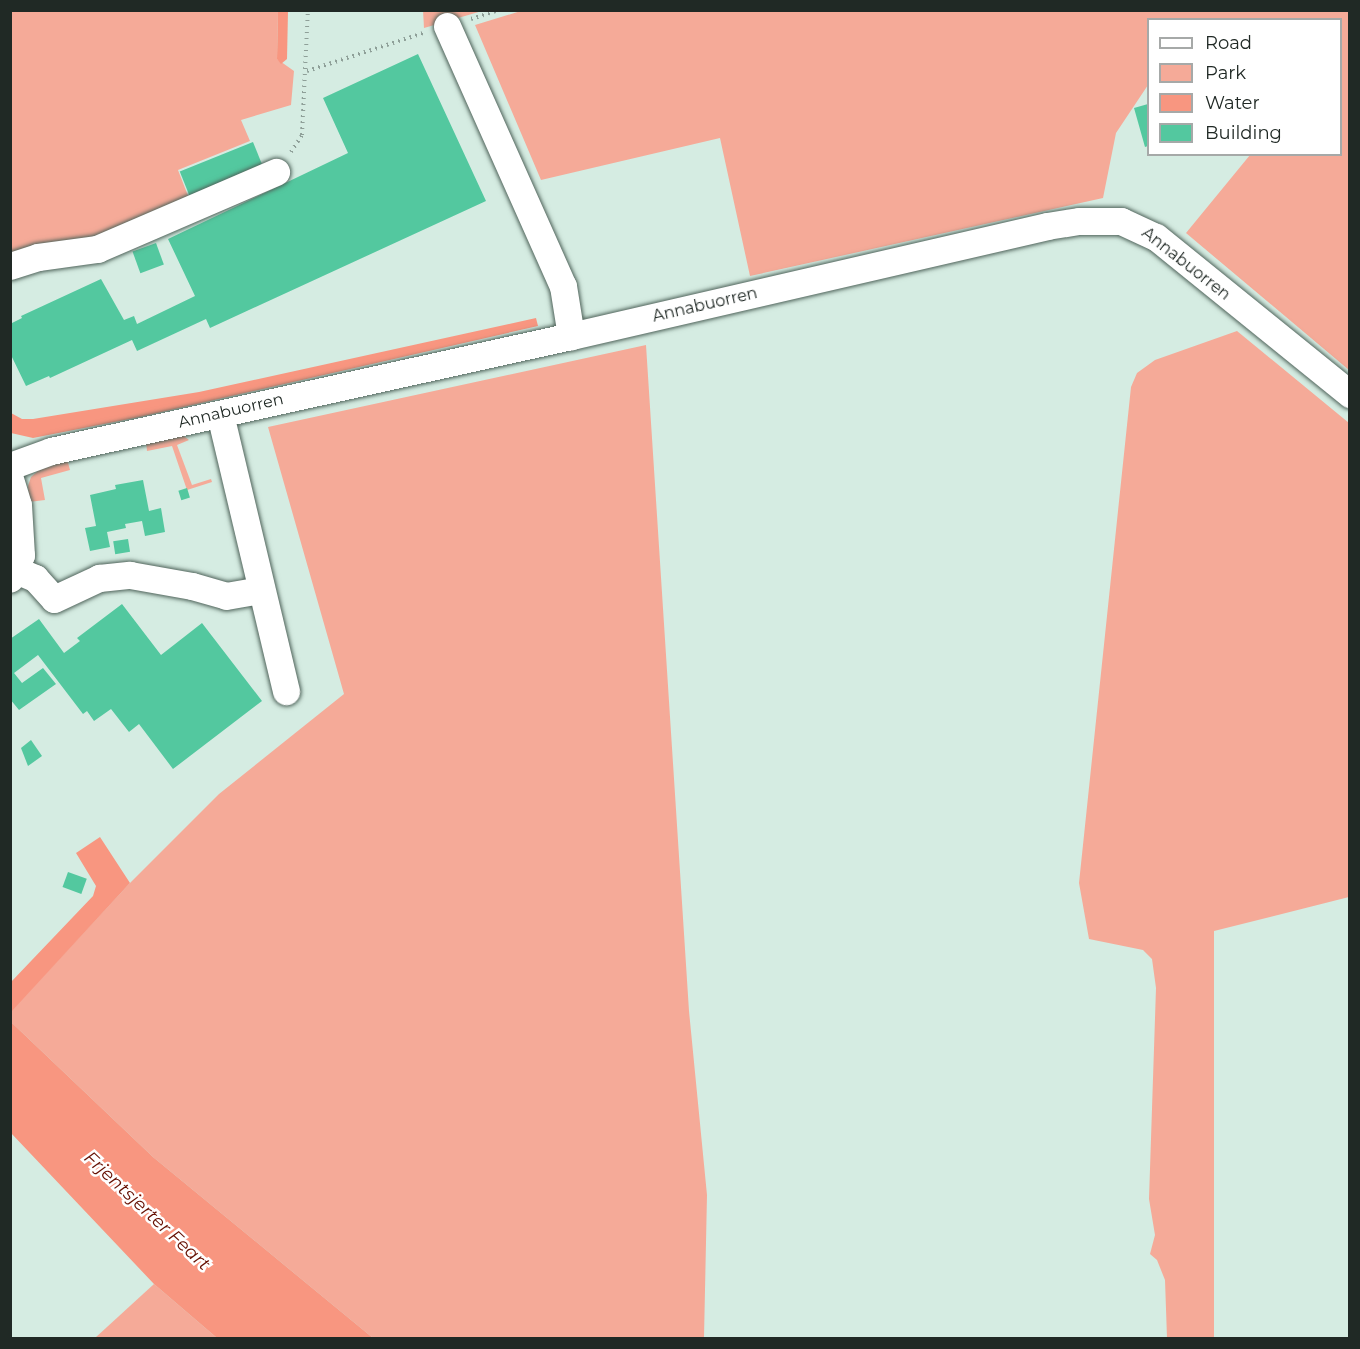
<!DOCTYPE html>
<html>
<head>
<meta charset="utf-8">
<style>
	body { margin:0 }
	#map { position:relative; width:1360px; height:1349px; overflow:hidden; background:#d5ece2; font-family:Montserrat,sans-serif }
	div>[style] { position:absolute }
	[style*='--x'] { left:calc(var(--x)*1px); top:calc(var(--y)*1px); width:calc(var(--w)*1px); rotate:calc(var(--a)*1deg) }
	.green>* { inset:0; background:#f5aa98 }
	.water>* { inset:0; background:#f89680 }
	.building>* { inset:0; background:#53c89f; transform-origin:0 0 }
	.path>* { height:4px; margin-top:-2px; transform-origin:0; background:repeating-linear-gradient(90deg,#8e9f98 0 1.5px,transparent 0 6px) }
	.roads { filter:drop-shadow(0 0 2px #50645b) drop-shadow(0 0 2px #50645b) }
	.minor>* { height:27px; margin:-13.5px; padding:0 13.5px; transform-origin:13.5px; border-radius:13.5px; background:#fff }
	span { translate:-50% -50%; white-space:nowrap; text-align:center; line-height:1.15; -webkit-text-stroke:5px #fff; paint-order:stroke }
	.street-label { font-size:16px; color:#202925 }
	.water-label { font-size:18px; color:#650e00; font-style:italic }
	.frame { position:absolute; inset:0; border:12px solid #202925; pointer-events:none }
	.legend { position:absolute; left:1147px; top:18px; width:195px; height:138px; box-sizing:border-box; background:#fff; border:2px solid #a6a9a8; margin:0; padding:8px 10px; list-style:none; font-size:18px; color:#202925 }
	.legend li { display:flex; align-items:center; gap:12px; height:30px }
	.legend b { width:30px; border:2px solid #a6a9a8 }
</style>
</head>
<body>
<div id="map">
	<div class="green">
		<div style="clip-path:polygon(423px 10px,482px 11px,424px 28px)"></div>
		<div style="clip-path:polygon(524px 10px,1349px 11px,1349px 370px,1186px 233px,1250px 155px,1340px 154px,1340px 20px,1148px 20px,1148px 85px,1116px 133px,1103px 198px,750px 276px,720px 138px,541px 180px,475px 25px)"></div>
		<div style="clip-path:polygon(10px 11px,278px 11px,277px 59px,294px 71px,291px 105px,241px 120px,250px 141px,178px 170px,190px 201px,115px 235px,11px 260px)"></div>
		<div style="clip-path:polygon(1237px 331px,1349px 423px,1349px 897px,1214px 931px,1214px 1338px,1167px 1338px,1165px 1280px,1157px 1260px,1150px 1254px,1155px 1235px,1149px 1199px,1156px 988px,1152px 959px,1143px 950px,1089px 939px,1079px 883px,1131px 387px,1137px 373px,1155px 360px)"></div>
		<div style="clip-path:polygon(646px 345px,689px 1011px,707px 1195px,704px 1338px,373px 1338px,153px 1157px,11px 1022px,10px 1012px,130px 883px,219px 794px,344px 694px,268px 427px)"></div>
		<div style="clip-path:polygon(177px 431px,189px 440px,177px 445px,192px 485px,211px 479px,212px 482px,187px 490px,172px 446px,147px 451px,146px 441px)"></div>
		<div style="clip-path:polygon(67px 459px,70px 470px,41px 478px,45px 500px,29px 502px,28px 486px,31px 477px,39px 470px)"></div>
		<div style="clip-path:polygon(154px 1284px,217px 1338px,95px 1338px)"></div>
	</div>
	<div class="water">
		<div style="clip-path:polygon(278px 11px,288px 11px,287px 59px,281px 64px,277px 59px)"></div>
		<div style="clip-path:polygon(536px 318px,538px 326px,140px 417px,33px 438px,11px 433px,11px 413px,22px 419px,33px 419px,199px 392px)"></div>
		<div style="clip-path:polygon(100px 837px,130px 883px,11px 1012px,11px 982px,93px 896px,96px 886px,76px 853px)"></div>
		<div style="clip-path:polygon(11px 1022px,153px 1157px,373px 1338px,217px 1338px,154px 1284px,11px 1133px)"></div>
	</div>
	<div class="building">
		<div style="clip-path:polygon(418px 54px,486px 201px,210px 328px,206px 319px,137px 351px,132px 340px,50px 378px,49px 376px,26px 386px,10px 353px,10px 324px,22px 318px,21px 316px,101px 279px,124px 320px,134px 316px,137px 324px,195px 296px,168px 239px,348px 153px,323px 98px)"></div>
		<div style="clip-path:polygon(1148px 104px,1148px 146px,1145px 147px,1134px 108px)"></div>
		<div style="left:253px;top:142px;width:27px;height:79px;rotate:68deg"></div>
		<div style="left:156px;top:243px;width:23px;height:25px;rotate:70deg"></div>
		<div style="clip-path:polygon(143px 480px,149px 511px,161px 508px,165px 532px,145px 536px,142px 521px,125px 524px,126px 528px,107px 532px,110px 547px,90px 551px,85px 528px,96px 526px,90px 495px,116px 489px,115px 485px)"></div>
		<div style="left:187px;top:488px;width:10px;height:9px;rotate:73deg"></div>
		<div style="left:128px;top:539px;width:13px;height:15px;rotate:81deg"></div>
		<div style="clip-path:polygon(122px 604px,161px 655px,202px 623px,262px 701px,173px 769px,139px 724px,129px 732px,111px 709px,94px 721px,87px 711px,83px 714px,38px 655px,14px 673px,22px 683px,43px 668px,56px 684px,19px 710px,10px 699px,10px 639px,39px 619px,64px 653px,80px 641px,77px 638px)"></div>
		<div style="clip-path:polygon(31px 740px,42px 756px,28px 766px,21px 748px)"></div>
		<div style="left:68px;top:872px;width:20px;height:16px;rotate:20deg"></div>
	</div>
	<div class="path">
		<div style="--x:471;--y:19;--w:29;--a:-18"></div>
		<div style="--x:307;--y:71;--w:122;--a:-18.1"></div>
		<div style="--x:291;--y:152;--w:20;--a:-57"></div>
		<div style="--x:302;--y:135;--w:125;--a:-87.3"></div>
	</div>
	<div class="roads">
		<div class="minor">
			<div style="--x:447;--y:26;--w:285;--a:66"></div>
			<div style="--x:563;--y:286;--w:51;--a:80.9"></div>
			<div style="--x:10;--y:266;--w:29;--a:-18"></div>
			<div style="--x:38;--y:257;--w:60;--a:-7.7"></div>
			<div style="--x:97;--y:249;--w:195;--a:-23.3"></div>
			<div style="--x:220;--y:414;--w:285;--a:76.6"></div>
			<div style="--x:10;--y:466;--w:44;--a:-20.1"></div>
			<div style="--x:51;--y:451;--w:533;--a:-12.47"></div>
			<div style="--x:571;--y:336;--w:489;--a:-13"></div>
			<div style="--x:1047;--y:226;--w:32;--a:-9"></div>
			<div style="--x:1079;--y:221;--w:42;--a:0"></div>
			<div style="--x:1121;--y:221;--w:38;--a:25"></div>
			<div style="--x:1156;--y:237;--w:250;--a:39"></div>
			<div style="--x:10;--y:479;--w:27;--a:73"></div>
			<div style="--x:18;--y:505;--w:50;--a:86.6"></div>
			<div style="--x:21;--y:555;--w:26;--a:115"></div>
			<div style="--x:16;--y:570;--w:21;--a:23"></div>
			<div style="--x:35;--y:578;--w:28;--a:48"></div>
			<div style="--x:54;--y:599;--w:50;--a:-25"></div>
			<div style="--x:99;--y:578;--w:31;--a:-6"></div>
			<div style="--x:130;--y:575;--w:63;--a:10.1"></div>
			<div style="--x:192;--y:586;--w:35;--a:16"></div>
			<div style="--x:226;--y:596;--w:35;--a:-10"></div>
		</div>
	</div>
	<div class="street-label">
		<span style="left:1186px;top:264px;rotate:38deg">Annabuorren</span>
		<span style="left:705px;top:305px;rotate:-13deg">Annabuorren</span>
		<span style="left:231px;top:411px;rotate:-13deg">Annabuorren</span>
	</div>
	<div class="water-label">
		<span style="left:147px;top:1211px;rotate:43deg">Frjentsjerter Feart</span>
	</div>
	<div class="frame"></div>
	<ul class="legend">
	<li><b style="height:8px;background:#fff"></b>Road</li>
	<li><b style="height:16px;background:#f5aa98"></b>Park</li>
	<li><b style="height:16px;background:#f89680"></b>Water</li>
	<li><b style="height:16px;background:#53c89f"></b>Building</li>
	</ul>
</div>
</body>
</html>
